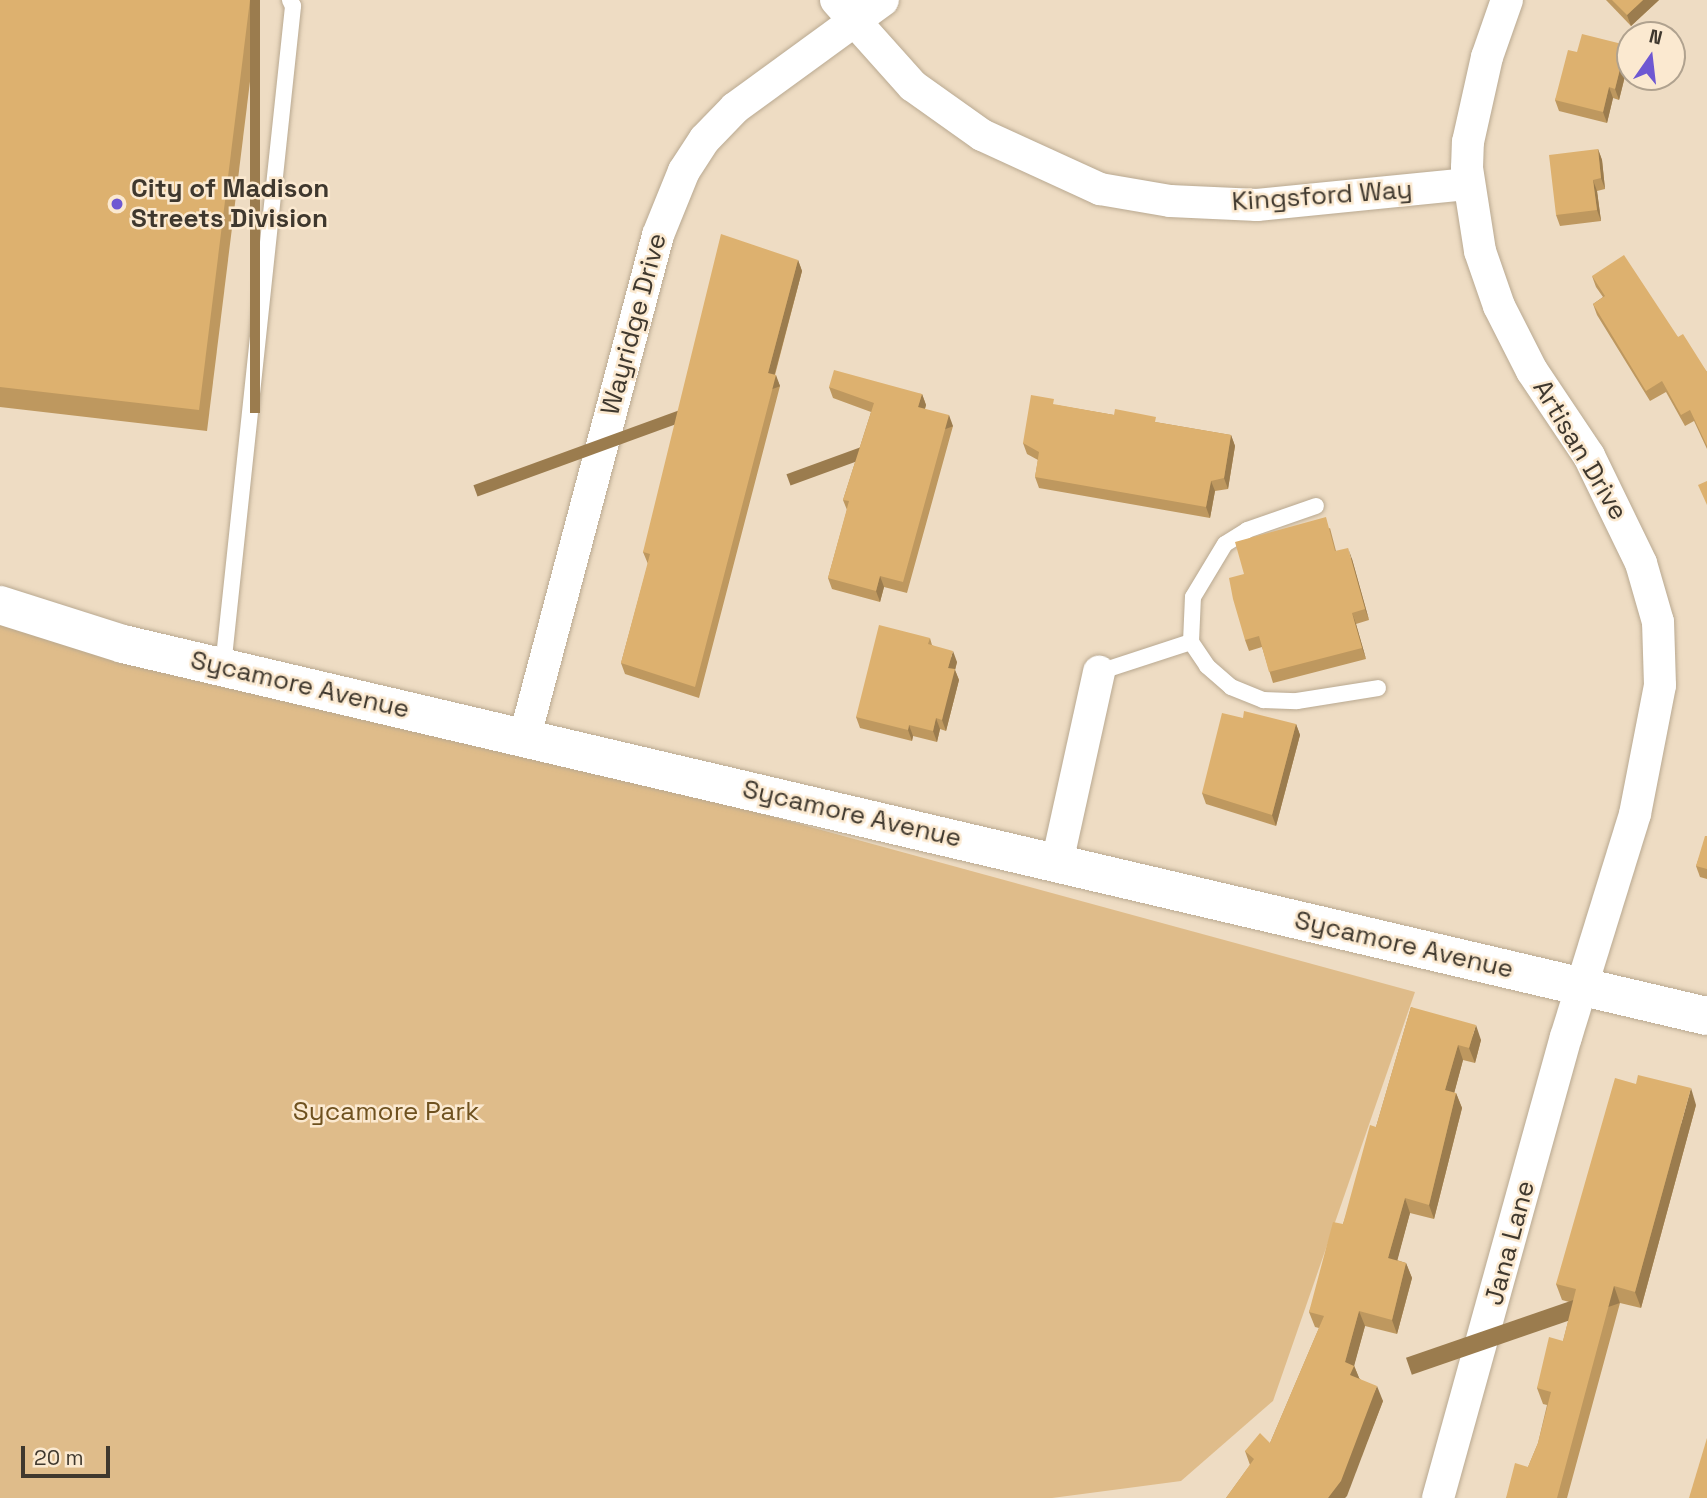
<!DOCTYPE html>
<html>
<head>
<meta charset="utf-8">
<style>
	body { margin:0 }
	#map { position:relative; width:1707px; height:1498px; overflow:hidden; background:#eedcc3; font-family:"Space Grotesk",sans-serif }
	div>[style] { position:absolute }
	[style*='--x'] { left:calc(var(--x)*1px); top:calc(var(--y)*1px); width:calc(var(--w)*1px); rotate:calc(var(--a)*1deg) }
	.green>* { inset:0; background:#dfbc8a }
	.roads { filter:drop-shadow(0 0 2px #b9a991) drop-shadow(0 0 2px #b9a991) }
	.lane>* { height:16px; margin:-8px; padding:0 8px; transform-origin:8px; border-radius:8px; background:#fff }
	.street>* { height:32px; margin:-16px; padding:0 16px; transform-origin:16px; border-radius:16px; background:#fff }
	.secondary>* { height:38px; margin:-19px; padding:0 19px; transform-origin:19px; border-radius:19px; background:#fff }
	.wall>* { inset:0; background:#be985f }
	.shaded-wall>* { inset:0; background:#9b7c4e; transform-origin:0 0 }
	.building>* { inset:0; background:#ddb16f }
	.dots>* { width:19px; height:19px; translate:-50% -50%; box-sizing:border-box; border:4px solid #fbe9d0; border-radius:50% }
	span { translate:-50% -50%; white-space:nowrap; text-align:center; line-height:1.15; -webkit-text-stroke:5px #fbe9d0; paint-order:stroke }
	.poi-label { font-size:26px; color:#3f382e; font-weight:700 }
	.left { translate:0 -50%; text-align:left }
	.street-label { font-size:26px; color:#3f382e }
	.park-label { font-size:26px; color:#6e511f }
	.north { position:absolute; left:1616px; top:21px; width:70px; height:70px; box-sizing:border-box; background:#fbe9d0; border:2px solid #b0a28f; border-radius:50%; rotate:14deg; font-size:19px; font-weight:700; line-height:28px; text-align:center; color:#3f382e }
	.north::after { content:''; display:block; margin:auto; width:24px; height:32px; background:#6e58d2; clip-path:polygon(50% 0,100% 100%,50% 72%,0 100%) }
	.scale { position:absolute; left:21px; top:1446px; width:89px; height:32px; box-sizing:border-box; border:4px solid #3f382e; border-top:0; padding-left:9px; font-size:21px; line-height:24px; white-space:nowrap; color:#3f382e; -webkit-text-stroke:5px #fbe9d0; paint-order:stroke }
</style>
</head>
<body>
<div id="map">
	<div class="green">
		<div style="clip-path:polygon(0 606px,1415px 992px,1273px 1401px,1181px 1481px,1052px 1498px,0 1498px)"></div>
	</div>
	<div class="roads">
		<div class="lane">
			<div style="--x:1191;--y:642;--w:29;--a:56"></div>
			<div style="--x:1207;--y:666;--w:32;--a:41"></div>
			<div style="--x:1231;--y:687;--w:35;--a:22"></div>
			<div style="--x:1263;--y:700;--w:34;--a:2"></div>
			<div style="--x:1297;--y:701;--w:82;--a:-9.1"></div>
			<div style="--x:223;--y:667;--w:665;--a:-83.95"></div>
			<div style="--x:293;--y:6;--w:7;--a:-117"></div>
			<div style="--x:1099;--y:672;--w:97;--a:-18.1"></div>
			<div style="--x:1191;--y:642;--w:45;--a:-87.5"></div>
			<div style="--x:1193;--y:597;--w:62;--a:-58.9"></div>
			<div style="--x:1225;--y:544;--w:26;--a:-32"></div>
			<div style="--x:1247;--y:530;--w:73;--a:-19.2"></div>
		</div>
		<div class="street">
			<div style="--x:836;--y:0;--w:115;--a:48.2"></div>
			<div style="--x:913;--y:86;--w:85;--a:35.4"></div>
			<div style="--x:982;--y:135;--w:130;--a:24.6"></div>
			<div style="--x:1100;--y:189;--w:71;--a:9.7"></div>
			<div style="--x:1170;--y:201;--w:87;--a:2.6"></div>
			<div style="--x:1257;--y:205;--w:213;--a:-5.7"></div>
			<div style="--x:525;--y:736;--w:518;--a:-75.13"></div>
			<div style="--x:658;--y:235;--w:69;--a:-67.9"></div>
			<div style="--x:684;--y:171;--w:38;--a:-57"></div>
			<div style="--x:705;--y:139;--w:43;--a:-45.9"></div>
			<div style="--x:735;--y:108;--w:183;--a:-36.1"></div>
			<div style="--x:1057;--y:863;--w:196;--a:-77.6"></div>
			<div style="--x:1438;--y:1498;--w:478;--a:-74.5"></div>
			<div style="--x:1566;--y:1037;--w:233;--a:-72.8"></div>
			<div style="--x:1635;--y:814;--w:131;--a:-79"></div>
			<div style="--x:1660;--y:685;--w:63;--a:-91.8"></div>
			<div style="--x:1658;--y:622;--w:61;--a:-106.1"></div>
			<div style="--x:1641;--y:563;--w:119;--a:-115.9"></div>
			<div style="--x:1589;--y:456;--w:102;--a:-123.8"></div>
			<div style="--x:1532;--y:371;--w:73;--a:-116.9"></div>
			<div style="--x:1499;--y:306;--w:58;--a:-109.1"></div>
			<div style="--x:1480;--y:251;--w:84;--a:-98.9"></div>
			<div style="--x:1467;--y:168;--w:26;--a:-88"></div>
			<div style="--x:1468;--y:142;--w:87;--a:-77.4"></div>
			<div style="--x:1487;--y:57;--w:60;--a:-70.7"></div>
		</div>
		<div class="secondary">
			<div style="--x:0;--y:605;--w:129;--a:17.6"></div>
			<div style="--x:123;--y:644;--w:1627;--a:13.22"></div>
		</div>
	</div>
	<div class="wall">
		<div style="clip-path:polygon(0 0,260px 0,207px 431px,0 407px)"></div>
		<div style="clip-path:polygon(1606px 0,1659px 0,1631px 26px)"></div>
		<div style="clip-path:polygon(1577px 52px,1630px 56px,1619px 100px,1613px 98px,1607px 123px,1559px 111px,1555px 100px)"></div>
		<div style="clip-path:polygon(1598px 149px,1602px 160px,1605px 189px,1597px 191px,1601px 221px,1560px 226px,1556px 215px)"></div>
		<div style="clip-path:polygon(798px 260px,802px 271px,775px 375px,780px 386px,699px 698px,625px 674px,621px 663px,648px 564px,643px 552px)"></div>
		<div style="clip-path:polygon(1592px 276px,1678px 337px,1707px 372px,1707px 449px,1694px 421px,1685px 426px,1666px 392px,1650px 401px,1597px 315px,1593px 304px,1603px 297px,1596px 287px)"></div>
		<div style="clip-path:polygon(829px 387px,922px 394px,926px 405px,925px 409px,953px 426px,907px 593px,884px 587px,880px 602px,832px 589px,828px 578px,847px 510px,843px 500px,871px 412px,833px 398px)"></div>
		<div style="clip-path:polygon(1056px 405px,1231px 435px,1235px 446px,1228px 489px,1215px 491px,1210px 518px,1039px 488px,1035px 477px,1038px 460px,1027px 454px,1023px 443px)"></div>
		<div style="clip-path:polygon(1330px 528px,1336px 551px,1352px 559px,1369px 620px,1356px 624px,1366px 659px,1273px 683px,1262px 647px,1249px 651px,1245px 640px,1244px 574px)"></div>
		<div style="clip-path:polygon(930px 638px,932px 645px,957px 662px,955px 670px,959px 680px,946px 731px,940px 729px,937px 742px,913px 736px,912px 741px,860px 728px,856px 717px)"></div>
		<div style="clip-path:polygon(1296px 724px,1300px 735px,1276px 826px,1206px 804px,1202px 793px)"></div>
		<div style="clip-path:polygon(1707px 836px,1707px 879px,1700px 877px,1696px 866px)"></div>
		<div style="clip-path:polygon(1411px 1007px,1481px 1040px,1475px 1063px,1463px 1060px,1454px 1093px,1456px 1093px,1462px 1108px,1434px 1219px,1410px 1213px,1397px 1260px,1406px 1263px,1412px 1278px,1397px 1334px,1365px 1326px,1354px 1365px,1359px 1378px,1383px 1401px,1345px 1498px,1226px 1498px,1250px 1465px,1245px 1451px,1270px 1443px,1319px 1328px,1315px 1327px,1309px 1312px,1343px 1224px,1376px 1127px)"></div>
		<div style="clip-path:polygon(1696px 1105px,1641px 1308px,1620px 1303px,1567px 1498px,1506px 1498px,1528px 1467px,1538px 1443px,1547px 1405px,1543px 1404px,1537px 1388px,1563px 1341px,1573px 1303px,1562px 1300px,1556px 1284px)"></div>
	</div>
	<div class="shaded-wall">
		<div style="left:250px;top:0;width:10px;height:413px"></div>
		<div style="clip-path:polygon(1643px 0,1659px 0,1631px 26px,1627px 15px)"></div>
		<div style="clip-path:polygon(1626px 45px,1630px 56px,1619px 100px,1615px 89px)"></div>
		<div style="clip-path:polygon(1609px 87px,1613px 98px,1607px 123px,1603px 112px)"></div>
		<div style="clip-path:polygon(1598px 149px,1602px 160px,1605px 189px,1601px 178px)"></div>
		<div style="clip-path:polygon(1593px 180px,1597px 191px,1601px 221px,1597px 210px)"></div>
		<div style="clip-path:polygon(798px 260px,802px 271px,772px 384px,768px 373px)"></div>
		<div style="left:776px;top:375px;width:12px;height:322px;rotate:70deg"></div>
		<div style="clip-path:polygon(922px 394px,926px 405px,922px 418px,918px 407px)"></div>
		<div style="left:949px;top:415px;width:12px;height:173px;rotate:70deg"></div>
		<div style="clip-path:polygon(1231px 435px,1235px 446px,1228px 489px,1224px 478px)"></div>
		<div style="clip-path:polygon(1211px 481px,1215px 491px,1210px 518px,1206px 507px)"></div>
		<div style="clip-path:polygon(1348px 548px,1352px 559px,1369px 620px,1365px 609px)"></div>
		<div style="clip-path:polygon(880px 576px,884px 587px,880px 602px,876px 591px)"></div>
		<div style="clip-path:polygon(1352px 613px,1356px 624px,1366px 659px,1362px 648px)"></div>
		<div style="clip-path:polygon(953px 651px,957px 662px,955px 670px,959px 680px,946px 731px,942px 720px,948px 668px)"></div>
		<div style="clip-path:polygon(936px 718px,940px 729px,937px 742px,933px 731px)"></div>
		<div style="clip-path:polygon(1296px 724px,1300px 735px,1276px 826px,1272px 815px)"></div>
		<div style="clip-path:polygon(909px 725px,913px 736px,912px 741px,908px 730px)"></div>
		<div style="clip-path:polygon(1476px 1025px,1481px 1040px,1475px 1063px,1469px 1048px)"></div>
		<div style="clip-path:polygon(1458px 1045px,1463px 1060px,1451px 1105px,1445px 1090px)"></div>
		<div style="clip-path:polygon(1691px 1088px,1696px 1105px,1641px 1308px,1635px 1292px)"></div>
		<div style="clip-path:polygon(1456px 1093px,1462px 1108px,1434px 1219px,1429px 1205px)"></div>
		<div style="clip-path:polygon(1405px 1198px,1410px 1213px,1394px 1273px,1388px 1258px)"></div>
		<div style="clip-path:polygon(1406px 1263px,1412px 1278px,1397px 1334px,1392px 1320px)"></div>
		<div style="left:1614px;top:1286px;width:18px;height:220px;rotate:71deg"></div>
		<div style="clip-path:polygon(1359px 1311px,1365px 1326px,1353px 1370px,1354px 1366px,1360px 1380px,1356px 1390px,1345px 1362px)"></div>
		<div style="clip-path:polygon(1377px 1386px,1383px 1401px,1347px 1496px,1345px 1498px,1328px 1498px)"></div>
	</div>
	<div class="building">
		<div style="clip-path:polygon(0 0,250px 0,199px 410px,0 387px)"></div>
		<div style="clip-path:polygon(1612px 0,1643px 0,1627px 15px)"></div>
		<div style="clip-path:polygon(1582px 34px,1626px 45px,1615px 89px,1609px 87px,1603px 112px,1555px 100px,1568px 50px,1577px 52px)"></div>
		<div style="clip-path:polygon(1598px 149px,1601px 178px,1593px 180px,1597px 210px,1556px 215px,1549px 155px)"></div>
		<div style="clip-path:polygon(721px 234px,798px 260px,768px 373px,776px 375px,695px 687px,621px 663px,650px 554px,643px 552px)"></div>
		<div style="clip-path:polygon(1624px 255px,1678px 337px,1683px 334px,1707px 372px,1707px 446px,1690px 410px,1681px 415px,1662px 381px,1646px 391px,1593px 304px,1605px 296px,1592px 276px)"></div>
		<div style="clip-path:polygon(834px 370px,922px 394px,918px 407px,949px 415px,903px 582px,880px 576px,876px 591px,828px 578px,849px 501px,843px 500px,874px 403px,829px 387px)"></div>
		<div style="clip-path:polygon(1031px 395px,1054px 399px,1053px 404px,1114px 415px,1115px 409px,1156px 417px,1155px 422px,1231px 435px,1224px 478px,1211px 481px,1206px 507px,1035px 477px,1039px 452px,1023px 443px)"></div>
		<div style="clip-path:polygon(1707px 481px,1707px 505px,1698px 485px)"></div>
		<div style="clip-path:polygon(1326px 517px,1335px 551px,1348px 548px,1365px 609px,1352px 613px,1362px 648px,1269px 672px,1259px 636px,1245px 640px,1233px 599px,1229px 578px,1244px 574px,1235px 542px)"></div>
		<div style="clip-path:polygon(879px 625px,930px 638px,928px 644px,953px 651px,948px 668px,955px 669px,942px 720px,936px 718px,933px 731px,909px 725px,908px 730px,856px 717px)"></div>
		<div style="clip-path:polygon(1244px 711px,1296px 724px,1272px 815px,1202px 793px,1222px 713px,1243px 718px)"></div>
		<div style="clip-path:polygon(1705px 836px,1707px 836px,1707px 869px,1696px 866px)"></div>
		<div style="clip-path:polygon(1411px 1007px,1476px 1025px,1469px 1048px,1458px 1045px,1445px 1090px,1456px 1093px,1429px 1205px,1405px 1198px,1388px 1258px,1406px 1263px,1392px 1320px,1359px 1311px,1345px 1362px,1354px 1366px,1350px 1375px,1377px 1386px,1341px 1481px,1328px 1498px,1226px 1498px,1254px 1459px,1245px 1451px,1260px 1433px,1270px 1443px,1324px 1316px,1309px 1312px,1333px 1222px,1343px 1224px,1370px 1125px,1376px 1127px)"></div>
		<div style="clip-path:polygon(1638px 1075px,1691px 1088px,1635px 1292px,1614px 1286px,1557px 1498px,1506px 1498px,1515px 1463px,1528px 1467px,1538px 1443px,1551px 1392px,1537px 1388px,1549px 1337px,1563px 1341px,1576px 1289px,1556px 1284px,1615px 1078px,1636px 1084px)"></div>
		<div style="clip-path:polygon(1707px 1438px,1707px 1498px,1689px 1498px)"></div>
	</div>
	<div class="dots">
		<div style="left:117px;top:204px;background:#6e58d2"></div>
	</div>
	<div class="poi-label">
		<span class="left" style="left:131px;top:204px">City of Madison<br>Streets Division</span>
	</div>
	<div class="street-label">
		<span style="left:1322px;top:196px;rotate:-4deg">Kingsford Way</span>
		<span style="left:634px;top:324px;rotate:-75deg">Wayridge Drive</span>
		<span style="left:1580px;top:450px;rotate:59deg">Artisan Drive</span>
		<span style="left:300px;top:685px;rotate:13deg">Sycamore Avenue</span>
		<span style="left:852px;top:814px;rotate:13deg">Sycamore Avenue</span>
		<span style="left:1404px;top:945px;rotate:13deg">Sycamore Avenue</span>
		<span style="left:1510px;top:1243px;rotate:-75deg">Jana Lane</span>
	</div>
	<div class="park-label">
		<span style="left:386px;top:1112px">Sycamore Park</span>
	</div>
	<div class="north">N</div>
	<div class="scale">20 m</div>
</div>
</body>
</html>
